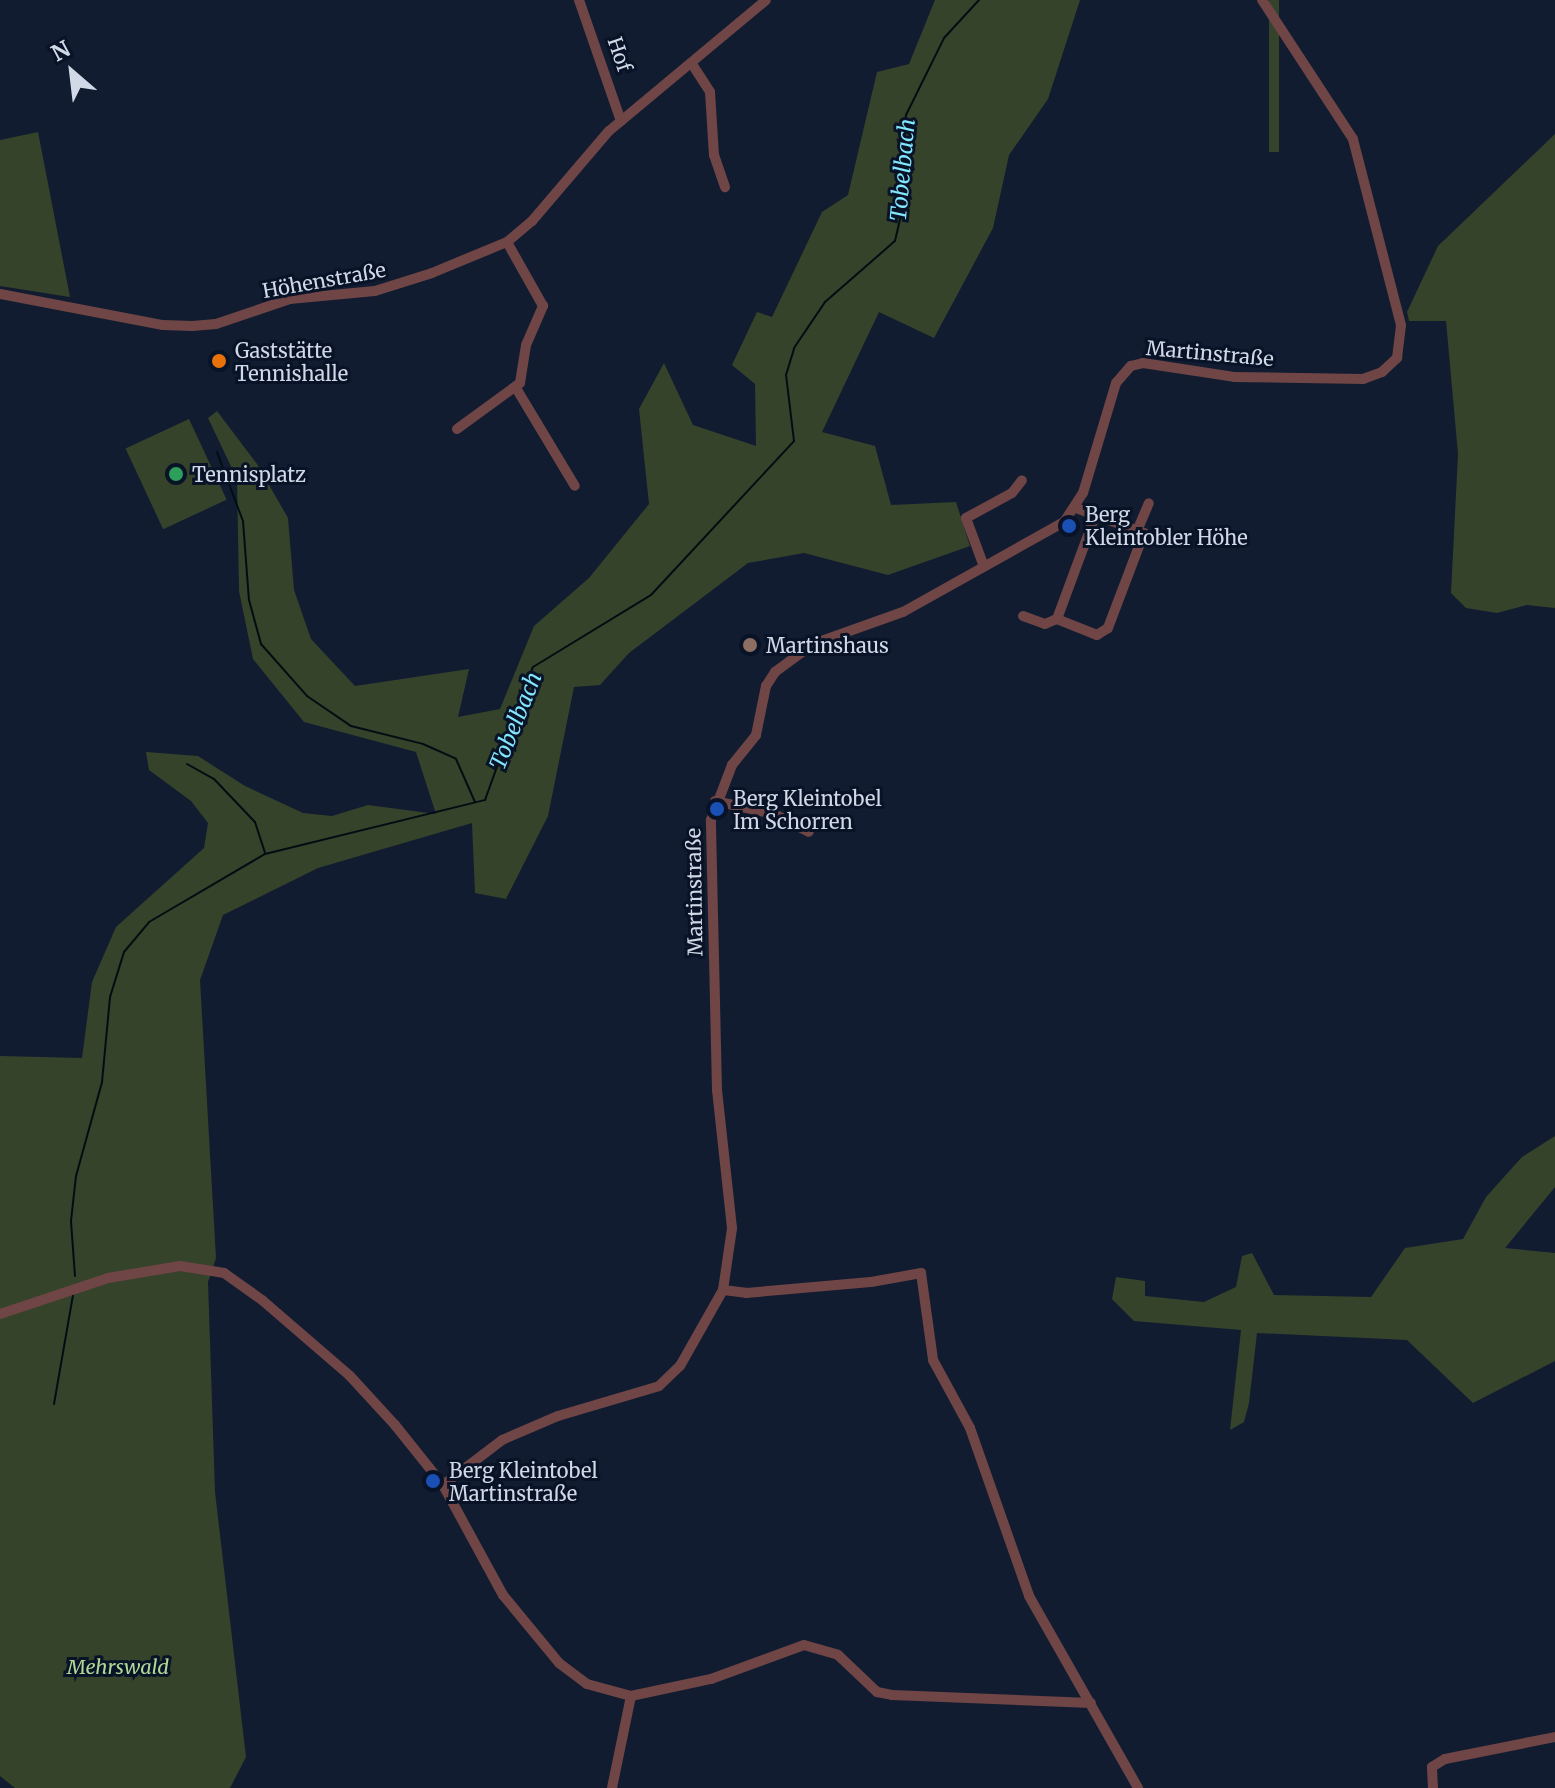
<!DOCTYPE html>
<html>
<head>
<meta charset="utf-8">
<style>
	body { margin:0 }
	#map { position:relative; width:1555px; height:1788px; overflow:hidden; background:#111c31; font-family:Merriweather,serif }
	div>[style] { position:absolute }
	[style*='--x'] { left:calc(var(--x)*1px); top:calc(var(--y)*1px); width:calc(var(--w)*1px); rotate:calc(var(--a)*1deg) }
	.green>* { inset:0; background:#35432a; transform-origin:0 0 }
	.stream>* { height:2px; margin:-1px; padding:0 1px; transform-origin:1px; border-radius:1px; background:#000e13 }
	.minor>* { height:10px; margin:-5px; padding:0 5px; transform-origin:5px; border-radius:5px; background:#6f4545 }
	.dots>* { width:22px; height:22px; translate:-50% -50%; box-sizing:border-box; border:4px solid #081327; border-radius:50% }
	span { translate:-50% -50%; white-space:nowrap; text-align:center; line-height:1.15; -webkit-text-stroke:6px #081327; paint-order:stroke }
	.street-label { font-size:20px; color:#d1d9e7 }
	.poi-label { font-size:20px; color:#d1d9e7 }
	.left { translate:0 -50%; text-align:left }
	.park-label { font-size:20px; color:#b1d895; font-style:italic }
	.water-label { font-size:22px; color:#82e6fd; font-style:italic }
	.north { position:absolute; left:32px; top:32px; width:80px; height:80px; -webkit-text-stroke:6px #081327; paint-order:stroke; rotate:332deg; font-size:22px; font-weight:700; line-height:32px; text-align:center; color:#d1d9e7 }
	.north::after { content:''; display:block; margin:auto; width:28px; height:36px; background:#d1d9e7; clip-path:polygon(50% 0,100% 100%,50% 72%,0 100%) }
</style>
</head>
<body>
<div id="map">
	<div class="green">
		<div style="clip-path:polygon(935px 0,1080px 0,1048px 99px,1009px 155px,993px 228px,934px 338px,879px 312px,822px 432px,875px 446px,891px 505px,956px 502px,970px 546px,888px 575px,804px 553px,748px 563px,629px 653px,600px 685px,574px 687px,548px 816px,506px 899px,475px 893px,472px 823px,318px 868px,223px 915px,200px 980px,216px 1258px,208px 1282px,215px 1492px,246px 1757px,230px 1788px,15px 1788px,0 1776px,0 1056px,82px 1058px,92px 982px,116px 927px,204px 848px,208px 823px,191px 801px,149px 770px,146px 752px,198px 756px,245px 786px,303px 813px,332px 816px,368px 805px,436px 814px,416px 752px,304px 722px,253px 659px,239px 591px,237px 479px,208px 418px,217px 411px,257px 464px,288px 518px,294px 590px,311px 639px,355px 686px,469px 669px,458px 717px,500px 709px,534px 626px,589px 578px,649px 504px,639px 409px,664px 363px,693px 425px,756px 446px,755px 384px,732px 365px,757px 312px,772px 317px,822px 212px,848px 195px,877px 72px,909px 64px)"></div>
		<div style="left:1269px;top:0;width:10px;height:152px"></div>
		<div style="clip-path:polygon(38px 132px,70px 297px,0 286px,0 140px)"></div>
		<div style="clip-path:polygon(1555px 134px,1555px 608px,1527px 605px,1497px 613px,1466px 608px,1451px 593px,1458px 454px,1446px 321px,1409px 321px,1407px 312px,1438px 246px)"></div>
		<div style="left:189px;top:419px;width:89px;height:70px;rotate:65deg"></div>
		<div style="clip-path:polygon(1555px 1136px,1555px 1187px,1505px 1248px,1555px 1253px,1555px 1361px,1473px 1403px,1407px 1340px,1257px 1333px,1249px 1403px,1244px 1422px,1230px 1430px,1241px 1330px,1134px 1321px,1112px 1299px,1116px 1277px,1145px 1281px,1145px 1296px,1204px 1302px,1236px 1287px,1242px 1256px,1252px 1253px,1274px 1295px,1371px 1297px,1405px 1248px,1463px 1239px,1486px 1197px,1522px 1157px)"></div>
	</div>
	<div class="stream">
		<div style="--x:217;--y:452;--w:74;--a:69.4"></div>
		<div style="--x:243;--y:521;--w:79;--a:85.7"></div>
		<div style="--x:249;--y:600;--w:46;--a:74.7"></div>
		<div style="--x:261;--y:644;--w:69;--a:48.5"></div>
		<div style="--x:307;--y:696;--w:53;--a:34.3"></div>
		<div style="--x:351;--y:726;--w:74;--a:14"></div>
		<div style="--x:423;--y:744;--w:36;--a:24"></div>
		<div style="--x:456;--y:759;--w:47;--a:66.2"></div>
		<div style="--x:187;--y:764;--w:31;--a:29"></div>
		<div style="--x:214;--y:779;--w:59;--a:46.4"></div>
		<div style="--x:255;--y:822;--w:33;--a:72"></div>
		<div style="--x:75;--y:1276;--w:55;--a:-94.2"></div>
		<div style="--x:71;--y:1221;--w:45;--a:-83.7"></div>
		<div style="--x:76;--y:1176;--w:98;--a:-74.5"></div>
		<div style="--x:102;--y:1082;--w:85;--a:-84.6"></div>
		<div style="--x:110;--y:997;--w:47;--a:-72.7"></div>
		<div style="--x:124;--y:952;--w:39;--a:-50"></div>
		<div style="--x:149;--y:922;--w:134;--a:-30.4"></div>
		<div style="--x:265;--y:854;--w:227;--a:-13.8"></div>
		<div style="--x:485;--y:800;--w:141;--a:-70.2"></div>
		<div style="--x:533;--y:667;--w:138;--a:-31.4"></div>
		<div style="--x:651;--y:595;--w:210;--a:-47.1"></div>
		<div style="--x:794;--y:441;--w:66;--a:-96.9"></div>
		<div style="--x:786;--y:375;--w:28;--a:-73"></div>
		<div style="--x:794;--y:348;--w:55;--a:-56"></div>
		<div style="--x:825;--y:302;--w:93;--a:-41.1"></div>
		<div style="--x:895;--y:241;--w:31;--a:-77"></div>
		<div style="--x:902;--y:211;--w:32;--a:-97"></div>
		<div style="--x:898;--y:179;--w:64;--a:-82.9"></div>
		<div style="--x:906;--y:115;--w:86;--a:-63.7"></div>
		<div style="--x:944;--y:38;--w:52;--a:-47.4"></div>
		<div style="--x:54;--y:1404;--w:111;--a:-80.1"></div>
	</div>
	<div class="minor">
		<div style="--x:579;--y:0;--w:128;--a:70.9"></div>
		<div style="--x:692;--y:64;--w:33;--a:57"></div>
		<div style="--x:710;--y:92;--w:63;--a:86.4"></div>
		<div style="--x:714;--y:155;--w:34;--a:71"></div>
		<div style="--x:0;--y:294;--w:166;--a:10.8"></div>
		<div style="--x:163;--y:325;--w:29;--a:2"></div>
		<div style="--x:192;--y:326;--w:24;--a:-5"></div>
		<div style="--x:216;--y:324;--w:78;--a:-18.7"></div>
		<div style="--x:290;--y:299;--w:85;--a:-5.4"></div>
		<div style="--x:375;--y:291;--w:60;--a:-17.5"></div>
		<div style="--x:432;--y:273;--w:81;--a:-22.5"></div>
		<div style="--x:507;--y:242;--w:33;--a:-40"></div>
		<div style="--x:532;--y:221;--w:118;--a:-49.5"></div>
		<div style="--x:609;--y:131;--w:204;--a:-39.8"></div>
		<div style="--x:516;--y:388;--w:114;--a:59"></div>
		<div style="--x:457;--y:429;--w:78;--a:-36.1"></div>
		<div style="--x:520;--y:383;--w:38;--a:-81"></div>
		<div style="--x:526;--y:345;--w:43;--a:-66.4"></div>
		<div style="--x:543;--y:306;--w:73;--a:-119.4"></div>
		<div style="--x:1076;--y:508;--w:72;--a:20.2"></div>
		<div style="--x:1144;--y:533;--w:102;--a:110.8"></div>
		<div style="--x:1108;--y:628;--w:13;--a:148"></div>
		<div style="--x:1097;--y:635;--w:43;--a:-158.2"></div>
		<div style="--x:1057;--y:619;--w:110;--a:-69.7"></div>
		<div style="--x:1137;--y:531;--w:30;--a:-67"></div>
		<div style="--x:983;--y:564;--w:49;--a:-110.3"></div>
		<div style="--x:966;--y:518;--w:52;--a:-28.5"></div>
		<div style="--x:1012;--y:493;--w:16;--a:-52"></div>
		<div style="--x:1023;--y:616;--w:23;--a:20"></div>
		<div style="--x:1045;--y:624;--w:13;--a:-23"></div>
		<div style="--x:715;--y:801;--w:60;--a:12.4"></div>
		<div style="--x:774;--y:814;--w:39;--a:27"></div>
		<div style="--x:723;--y:1290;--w:23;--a:7"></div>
		<div style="--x:746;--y:1293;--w:125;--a:-5"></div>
		<div style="--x:871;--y:1282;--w:51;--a:-10.2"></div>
		<div style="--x:921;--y:1273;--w:88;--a:82.1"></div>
		<div style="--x:933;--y:1360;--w:77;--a:61.4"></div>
		<div style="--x:970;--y:1428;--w:178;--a:70.6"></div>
		<div style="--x:1029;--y:1596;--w:221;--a:60.4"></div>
		<div style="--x:0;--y:1314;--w:114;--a:-18.4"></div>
		<div style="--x:108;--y:1278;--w:73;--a:-9.5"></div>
		<div style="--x:180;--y:1266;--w:45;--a:9"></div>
		<div style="--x:224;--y:1273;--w:47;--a:35.4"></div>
		<div style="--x:262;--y:1300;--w:116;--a:40.8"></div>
		<div style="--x:350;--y:1376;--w:67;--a:47.4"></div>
		<div style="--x:395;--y:1425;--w:77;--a:51.3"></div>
		<div style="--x:443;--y:1485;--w:125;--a:61.4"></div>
		<div style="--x:503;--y:1595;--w:88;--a:50.5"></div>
		<div style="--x:559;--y:1663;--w:35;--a:37"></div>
		<div style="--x:587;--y:1684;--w:46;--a:15.3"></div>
		<div style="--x:631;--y:1696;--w:94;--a:101.7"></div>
		<div style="--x:443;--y:1485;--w:74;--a:-37.3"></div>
		<div style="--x:502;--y:1440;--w:61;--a:-23.2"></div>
		<div style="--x:558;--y:1416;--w:105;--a:-16.5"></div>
		<div style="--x:659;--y:1386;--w:29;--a:-44"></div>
		<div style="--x:680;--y:1366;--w:87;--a:-60.5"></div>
		<div style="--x:723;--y:1290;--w:63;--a:-81.7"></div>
		<div style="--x:732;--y:1228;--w:139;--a:-96.2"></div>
		<div style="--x:717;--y:1090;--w:270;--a:-91.3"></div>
		<div style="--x:711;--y:820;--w:59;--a:-69.1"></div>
		<div style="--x:732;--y:765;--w:38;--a:-51"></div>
		<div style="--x:756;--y:735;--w:50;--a:-78.5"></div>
		<div style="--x:766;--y:686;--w:17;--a:-57"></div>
		<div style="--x:775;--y:672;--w:47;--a:-36.4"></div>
		<div style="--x:813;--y:644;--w:96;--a:-19.6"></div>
		<div style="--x:903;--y:612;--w:184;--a:-29.2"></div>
		<div style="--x:1064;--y:522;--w:35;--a:-57"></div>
		<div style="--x:1083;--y:493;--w:115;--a:-73.3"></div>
		<div style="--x:1116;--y:383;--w:23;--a:-49"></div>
		<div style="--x:1131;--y:366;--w:12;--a:-14"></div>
		<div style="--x:1143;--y:363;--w:92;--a:8.7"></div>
		<div style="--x:1234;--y:377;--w:129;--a:0.9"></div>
		<div style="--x:1363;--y:379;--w:20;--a:-20"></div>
		<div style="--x:1382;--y:372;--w:21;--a:-43"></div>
		<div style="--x:1397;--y:358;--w:33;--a:-83"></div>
		<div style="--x:1401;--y:325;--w:192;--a:-104.5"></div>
		<div style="--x:1353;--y:139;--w:166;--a:-123.2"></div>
		<div style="--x:631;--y:1696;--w:82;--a:-12"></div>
		<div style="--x:711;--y:1679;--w:99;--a:-20.1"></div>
		<div style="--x:804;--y:1645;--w:35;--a:16"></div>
		<div style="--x:838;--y:1655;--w:54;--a:43.5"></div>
		<div style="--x:877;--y:1692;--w:15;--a:11"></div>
		<div style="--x:892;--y:1695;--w:199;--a:2.3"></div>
		<div style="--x:1433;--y:1788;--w:21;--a:-93"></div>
		<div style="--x:1432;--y:1767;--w:15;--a:-32"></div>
		<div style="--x:1445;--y:1759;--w:112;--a:-11.3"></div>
	</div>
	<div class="dots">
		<div style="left:219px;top:361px;background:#e8710a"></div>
		<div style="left:176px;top:474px;background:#2e9e5b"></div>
		<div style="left:1069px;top:526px;background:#1a4fb4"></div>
		<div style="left:750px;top:645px;background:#8d6e63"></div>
		<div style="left:717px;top:809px;background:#1a4fb4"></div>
		<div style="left:433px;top:1481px;background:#1a4fb4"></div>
	</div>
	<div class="street-label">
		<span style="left:620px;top:54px;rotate:71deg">Hof</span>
		<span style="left:324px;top:280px;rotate:-10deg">Höhenstraße</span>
		<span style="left:1210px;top:353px;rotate:5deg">Martinstraße</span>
		<span style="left:694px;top:892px;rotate:-91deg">Martinstraße</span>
	</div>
	<div class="poi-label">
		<span class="left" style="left:235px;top:362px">Gaststätte<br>Tennishalle</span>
		<span class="left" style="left:192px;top:474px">Tennisplatz</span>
		<span class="left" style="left:1085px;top:526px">Berg<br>Kleintobler Höhe</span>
		<span class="left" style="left:766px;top:645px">Martinshaus</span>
		<span class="left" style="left:733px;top:810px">Berg Kleintobel<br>Im Schorren</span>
		<span class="left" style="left:449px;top:1482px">Berg Kleintobel<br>Martinstraße</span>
	</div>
	<div class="park-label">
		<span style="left:118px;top:1666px">Mehrswald</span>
	</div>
	<div class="water-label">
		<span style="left:903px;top:170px;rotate:-85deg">Tobelbach</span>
		<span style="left:516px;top:721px;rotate:-68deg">Tobelbach</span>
	</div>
	<div class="north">N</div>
</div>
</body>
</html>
